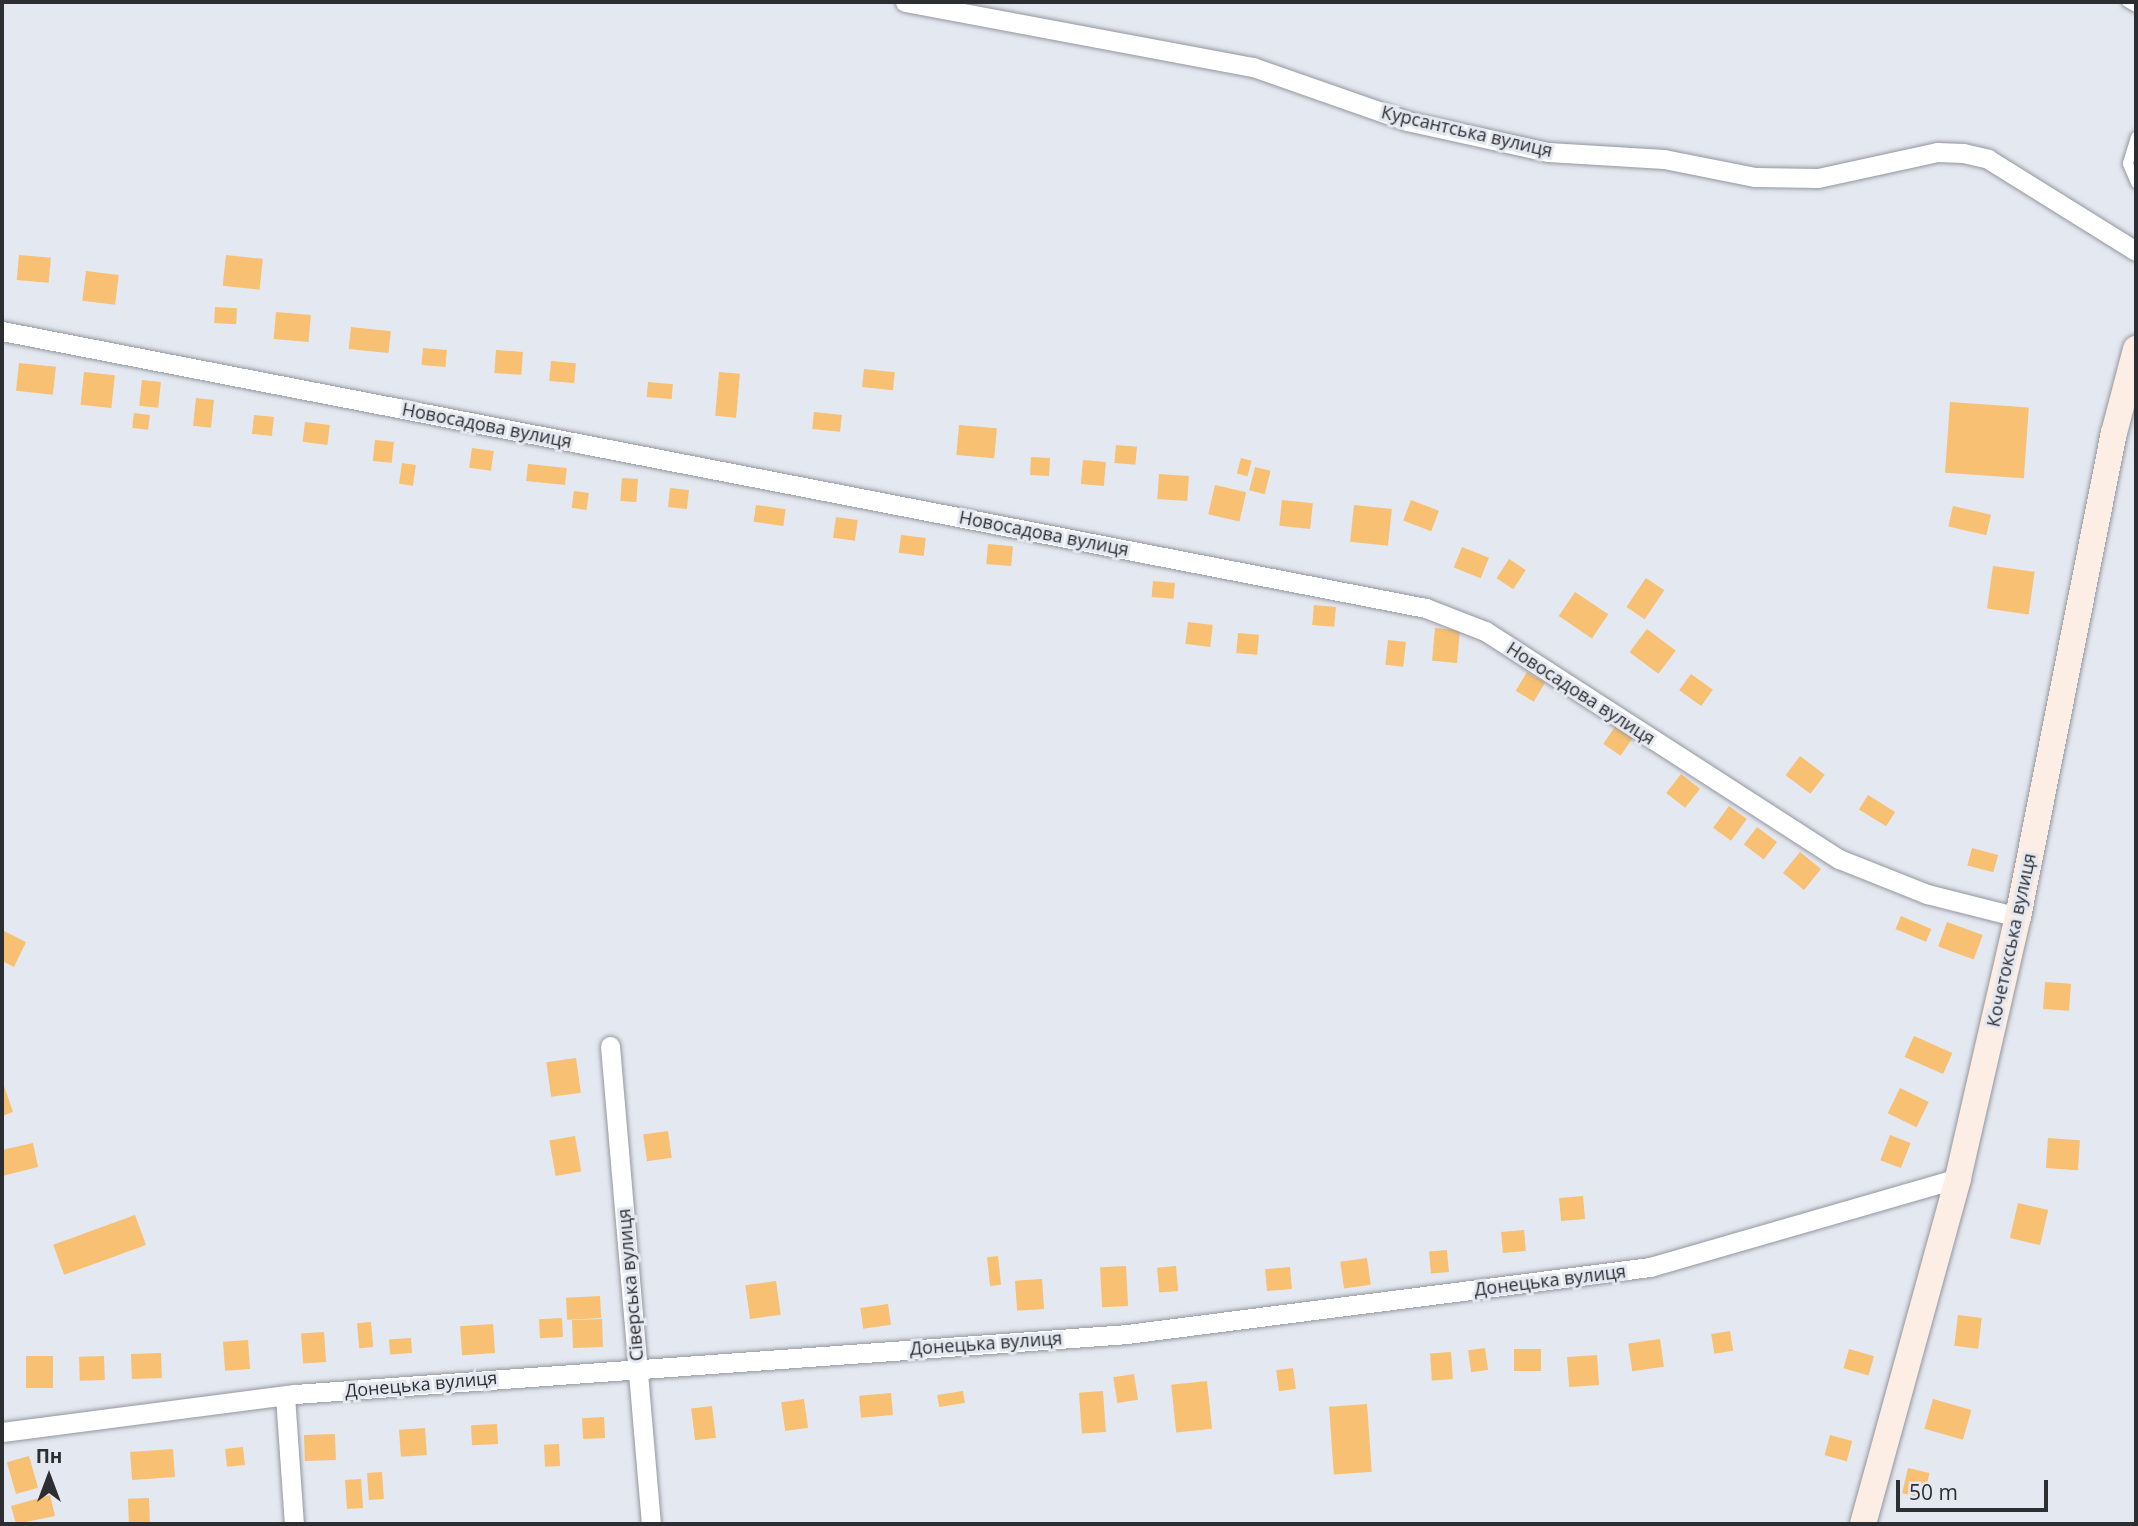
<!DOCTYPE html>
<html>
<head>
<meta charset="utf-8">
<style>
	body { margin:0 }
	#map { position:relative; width:2138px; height:1526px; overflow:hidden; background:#e4e8f0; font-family:"Open Sans",sans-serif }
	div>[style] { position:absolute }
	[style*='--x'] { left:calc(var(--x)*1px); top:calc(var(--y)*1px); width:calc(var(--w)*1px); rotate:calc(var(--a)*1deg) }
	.building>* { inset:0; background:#f7c072; transform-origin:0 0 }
	.roads { filter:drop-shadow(0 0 2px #93969e) drop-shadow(0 0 2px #93969e) }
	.lane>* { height:10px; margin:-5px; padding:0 5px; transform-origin:5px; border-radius:5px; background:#fff }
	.street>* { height:19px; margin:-9.5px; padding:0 9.5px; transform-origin:9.5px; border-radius:9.5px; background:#fff }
	.secondary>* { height:26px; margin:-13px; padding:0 13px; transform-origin:13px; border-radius:13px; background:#fceee5 }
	span { translate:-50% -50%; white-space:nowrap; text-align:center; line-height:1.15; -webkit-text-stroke:6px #e4e8f0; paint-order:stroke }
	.street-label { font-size:18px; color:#2d2e31 }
	.frame { position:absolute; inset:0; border:4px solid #2d2e31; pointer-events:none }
	.north { position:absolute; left:14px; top:1442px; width:70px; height:70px; -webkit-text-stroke:5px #e4e8f0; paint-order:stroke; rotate:0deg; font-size:19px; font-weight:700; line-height:28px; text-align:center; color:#2d2e31 }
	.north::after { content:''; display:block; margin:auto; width:24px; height:32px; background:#2d2e31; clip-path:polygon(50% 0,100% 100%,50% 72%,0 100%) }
	.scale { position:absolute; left:1896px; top:1480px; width:152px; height:32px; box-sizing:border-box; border:4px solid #2d2e31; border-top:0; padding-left:9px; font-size:21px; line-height:24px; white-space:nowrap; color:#2d2e31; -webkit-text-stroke:5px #e4e8f0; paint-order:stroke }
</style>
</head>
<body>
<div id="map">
	<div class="building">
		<div style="left:19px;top:255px;width:32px;height:25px;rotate:5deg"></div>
		<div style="left:226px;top:255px;width:37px;height:31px;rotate:6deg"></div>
		<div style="left:86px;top:271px;width:33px;height:30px;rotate:7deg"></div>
		<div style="left:215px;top:307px;width:22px;height:16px;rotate:3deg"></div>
		<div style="left:276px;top:312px;width:35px;height:27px;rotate:5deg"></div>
		<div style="left:351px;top:327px;width:40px;height:22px;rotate:6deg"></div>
		<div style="left:423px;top:348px;width:24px;height:17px;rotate:5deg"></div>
		<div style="left:496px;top:350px;width:27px;height:23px;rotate:4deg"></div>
		<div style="left:551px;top:361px;width:25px;height:20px;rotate:5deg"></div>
		<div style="left:19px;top:363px;width:37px;height:28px;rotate:6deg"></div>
		<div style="left:864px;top:369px;width:31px;height:18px;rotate:6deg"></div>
		<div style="left:84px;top:372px;width:31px;height:33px;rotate:6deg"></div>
		<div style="left:719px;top:372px;width:21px;height:44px;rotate:5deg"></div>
		<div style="left:142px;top:380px;width:19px;height:26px;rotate:6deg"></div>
		<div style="left:648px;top:382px;width:25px;height:15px;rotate:5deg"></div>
		<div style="left:196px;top:398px;width:18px;height:28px;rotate:6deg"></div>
		<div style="left:1950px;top:402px;width:79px;height:71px;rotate:4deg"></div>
		<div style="left:814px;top:412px;width:28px;height:17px;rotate:6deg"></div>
		<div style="left:134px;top:413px;width:16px;height:15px;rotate:7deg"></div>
		<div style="left:254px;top:415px;width:20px;height:19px;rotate:6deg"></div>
		<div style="left:305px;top:422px;width:25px;height:20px;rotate:7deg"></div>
		<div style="left:959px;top:425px;width:38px;height:30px;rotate:5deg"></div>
		<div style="left:375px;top:440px;width:19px;height:21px;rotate:6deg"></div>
		<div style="left:1116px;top:445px;width:21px;height:18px;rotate:5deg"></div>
		<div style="left:472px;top:448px;width:22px;height:20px;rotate:8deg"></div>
		<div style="left:1031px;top:457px;width:19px;height:18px;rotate:3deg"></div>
		<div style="left:1241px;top:458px;width:11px;height:16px;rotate:15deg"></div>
		<div style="left:1083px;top:460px;width:23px;height:24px;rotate:5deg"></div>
		<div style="left:402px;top:463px;width:14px;height:21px;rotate:8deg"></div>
		<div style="left:528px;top:464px;width:39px;height:17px;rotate:6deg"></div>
		<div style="left:1255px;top:467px;width:16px;height:24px;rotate:14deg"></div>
		<div style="left:1159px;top:474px;width:30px;height:25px;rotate:4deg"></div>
		<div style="left:622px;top:478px;width:16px;height:23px;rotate:4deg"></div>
		<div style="left:1215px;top:485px;width:32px;height:30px;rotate:13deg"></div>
		<div style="left:670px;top:488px;width:19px;height:19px;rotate:6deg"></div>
		<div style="left:574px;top:491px;width:15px;height:17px;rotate:8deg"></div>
		<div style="left:1282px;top:500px;width:31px;height:26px;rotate:6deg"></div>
		<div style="left:1411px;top:500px;width:30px;height:22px;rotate:21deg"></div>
		<div style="left:756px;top:505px;width:30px;height:17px;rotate:8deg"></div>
		<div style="left:1354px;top:505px;width:38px;height:37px;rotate:6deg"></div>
		<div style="left:1953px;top:506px;width:39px;height:21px;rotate:13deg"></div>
		<div style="left:836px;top:517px;width:22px;height:21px;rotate:8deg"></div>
		<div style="left:901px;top:535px;width:25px;height:18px;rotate:7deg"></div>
		<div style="left:988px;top:544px;width:25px;height:20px;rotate:5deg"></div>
		<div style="left:1462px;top:547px;width:29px;height:22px;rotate:22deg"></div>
		<div style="left:1509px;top:559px;width:20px;height:23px;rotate:33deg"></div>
		<div style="left:1993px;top:566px;width:42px;height:43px;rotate:8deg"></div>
		<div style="left:1646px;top:578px;width:22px;height:35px;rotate:34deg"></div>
		<div style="left:1153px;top:581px;width:22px;height:16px;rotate:5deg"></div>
		<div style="left:1575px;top:592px;width:40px;height:29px;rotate:34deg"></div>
		<div style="left:1314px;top:605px;width:22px;height:20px;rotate:5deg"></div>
		<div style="left:1188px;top:622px;width:25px;height:22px;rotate:7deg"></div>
		<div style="left:1435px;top:628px;width:25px;height:33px;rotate:5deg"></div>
		<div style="left:1647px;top:629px;width:36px;height:29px;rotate:37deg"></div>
		<div style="left:1238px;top:633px;width:21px;height:20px;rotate:5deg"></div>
		<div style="left:1388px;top:640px;width:18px;height:25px;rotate:6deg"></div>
		<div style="left:1527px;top:672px;width:21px;height:22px;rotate:31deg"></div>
		<div style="left:1691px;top:674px;width:27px;height:20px;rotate:36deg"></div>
		<div style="left:1617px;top:724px;width:21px;height:24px;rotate:35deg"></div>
		<div style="left:1800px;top:756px;width:31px;height:24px;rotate:37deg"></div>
		<div style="left:1681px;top:774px;width:24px;height:24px;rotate:38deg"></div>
		<div style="left:1868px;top:795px;width:32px;height:17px;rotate:32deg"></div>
		<div style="left:1729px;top:806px;width:22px;height:27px;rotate:36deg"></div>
		<div style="left:1757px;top:827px;width:25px;height:22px;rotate:37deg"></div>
		<div style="left:1972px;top:848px;width:27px;height:18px;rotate:15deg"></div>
		<div style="left:1800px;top:852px;width:27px;height:27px;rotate:39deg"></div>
		<div style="left:1901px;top:916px;width:33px;height:14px;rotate:23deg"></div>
		<div style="left:1947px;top:922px;width:38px;height:26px;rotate:20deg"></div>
		<div style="clip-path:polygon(2px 930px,26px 942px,14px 967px,2px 961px)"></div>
		<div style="left:2045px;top:982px;width:26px;height:27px;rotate:4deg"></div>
		<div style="left:1914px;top:1036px;width:42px;height:23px;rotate:24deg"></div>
		<div style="left:576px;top:1058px;width:35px;height:30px;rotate:82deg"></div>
		<div style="clip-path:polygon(4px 1086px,13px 1112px,2px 1116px,2px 1087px)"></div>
		<div style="left:1900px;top:1088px;width:32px;height:28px;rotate:26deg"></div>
		<div style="left:668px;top:1131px;width:27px;height:25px;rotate:82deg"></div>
		<div style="left:1890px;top:1135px;width:22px;height:27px;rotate:21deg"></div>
		<div style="left:575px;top:1136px;width:36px;height:26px;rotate:80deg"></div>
		<div style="left:2048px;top:1138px;width:32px;height:30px;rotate:4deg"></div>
		<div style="clip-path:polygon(33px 1143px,38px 1167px,2px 1176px,2px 1150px)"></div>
		<div style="left:1583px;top:1196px;width:23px;height:24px;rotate:85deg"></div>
		<div style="left:2018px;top:1203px;width:31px;height:36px;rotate:13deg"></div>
		<div style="left:135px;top:1215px;width:32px;height:87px;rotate:70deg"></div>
		<div style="left:1524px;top:1230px;width:21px;height:23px;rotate:85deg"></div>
		<div style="left:1447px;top:1250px;width:22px;height:18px;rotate:85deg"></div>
		<div style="left:998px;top:1256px;width:29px;height:11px;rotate:84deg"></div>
		<div style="left:1367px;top:1258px;width:27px;height:27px;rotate:82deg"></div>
		<div style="left:1126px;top:1266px;width:40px;height:26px;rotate:87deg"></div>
		<div style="left:1176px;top:1266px;width:25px;height:19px;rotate:85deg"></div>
		<div style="left:1290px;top:1267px;width:22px;height:25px;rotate:85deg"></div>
		<div style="left:1042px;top:1279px;width:30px;height:27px;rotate:86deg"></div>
		<div style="left:776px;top:1281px;width:34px;height:31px;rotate:82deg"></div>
		<div style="left:600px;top:1296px;width:22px;height:34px;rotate:87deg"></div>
		<div style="left:888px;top:1304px;width:21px;height:28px;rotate:82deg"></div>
		<div style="left:1958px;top:1315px;width:24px;height:31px;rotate:7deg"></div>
		<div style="left:562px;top:1318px;width:19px;height:23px;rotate:87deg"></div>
		<div style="left:602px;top:1319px;width:28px;height:30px;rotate:88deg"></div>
		<div style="left:371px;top:1322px;width:25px;height:14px;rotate:85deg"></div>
		<div style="left:493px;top:1324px;width:29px;height:33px;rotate:86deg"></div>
		<div style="left:1730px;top:1331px;width:20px;height:19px;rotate:81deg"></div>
		<div style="left:324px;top:1332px;width:30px;height:23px;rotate:86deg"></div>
		<div style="left:411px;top:1338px;width:15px;height:22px;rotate:86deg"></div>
		<div style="left:1660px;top:1339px;width:28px;height:32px;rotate:82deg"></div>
		<div style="left:248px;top:1340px;width:29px;height:25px;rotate:86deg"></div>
		<div style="left:1485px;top:1348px;width:22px;height:17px;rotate:82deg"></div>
		<div style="left:1514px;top:1349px;width:27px;height:22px"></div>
		<div style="left:1849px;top:1349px;width:26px;height:20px;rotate:16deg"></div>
		<div style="left:1451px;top:1352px;width:27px;height:21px;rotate:86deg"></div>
		<div style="left:161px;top:1353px;width:25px;height:30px;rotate:88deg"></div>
		<div style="left:1597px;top:1355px;width:30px;height:30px;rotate:86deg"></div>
		<div style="left:26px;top:1356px;width:27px;height:32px"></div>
		<div style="left:104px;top:1356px;width:24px;height:25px;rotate:88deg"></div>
		<div style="left:1293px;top:1368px;width:21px;height:17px;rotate:82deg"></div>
		<div style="left:1134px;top:1374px;width:26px;height:21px;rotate:81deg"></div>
		<div style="left:1207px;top:1381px;width:48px;height:36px;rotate:84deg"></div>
		<div style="left:963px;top:1391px;width:12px;height:26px;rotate:81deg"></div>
		<div style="left:1103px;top:1391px;width:41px;height:24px;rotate:86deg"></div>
		<div style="left:891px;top:1393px;width:22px;height:32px;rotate:85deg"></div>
		<div style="left:804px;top:1399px;width:29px;height:23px;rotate:82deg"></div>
		<div style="left:1933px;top:1399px;width:40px;height:31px;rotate:16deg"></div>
		<div style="left:1367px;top:1404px;width:68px;height:38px;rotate:86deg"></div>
		<div style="left:712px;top:1406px;width:32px;height:21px;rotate:83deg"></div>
		<div style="left:604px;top:1417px;width:21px;height:22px;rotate:87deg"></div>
		<div style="left:497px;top:1424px;width:20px;height:26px;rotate:87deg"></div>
		<div style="left:425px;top:1428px;width:27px;height:26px;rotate:86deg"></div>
		<div style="left:335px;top:1434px;width:26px;height:31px;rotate:88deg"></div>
		<div style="left:1830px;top:1435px;width:23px;height:21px;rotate:15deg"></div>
		<div style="left:559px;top:1444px;width:22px;height:15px;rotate:87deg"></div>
		<div style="left:243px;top:1447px;width:18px;height:18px;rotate:84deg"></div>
		<div style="left:173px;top:1449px;width:28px;height:43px;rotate:86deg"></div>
		<div style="left:29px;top:1456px;width:33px;height:23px;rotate:74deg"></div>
		<div style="left:1908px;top:1468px;width:22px;height:26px;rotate:13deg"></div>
		<div style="left:382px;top:1472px;width:27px;height:15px;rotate:86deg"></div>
		<div style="left:361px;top:1479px;width:29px;height:16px;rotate:86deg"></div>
		<div style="clip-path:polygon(50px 1495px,55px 1516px,16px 1524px,11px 1506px)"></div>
		<div style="left:149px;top:1498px;width:24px;height:21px;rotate:88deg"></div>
	</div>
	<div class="roads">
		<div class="lane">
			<div style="--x:2127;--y:2;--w:10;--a:29"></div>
			<div style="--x:2136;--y:137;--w:28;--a:107"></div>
			<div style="--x:2128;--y:164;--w:21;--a:67"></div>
		</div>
		<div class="street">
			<div style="--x:905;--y:2;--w:354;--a:10.6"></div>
			<div style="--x:1253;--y:67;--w:163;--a:19.3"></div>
			<div style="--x:1407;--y:121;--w:144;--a:12.4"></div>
			<div style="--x:1548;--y:152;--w:116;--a:3.5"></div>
			<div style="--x:1664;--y:159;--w:93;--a:11.2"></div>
			<div style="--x:1755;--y:177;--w:63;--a:0.9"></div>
			<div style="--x:1818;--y:178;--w:122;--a:-12.3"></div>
			<div style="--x:1937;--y:152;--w:26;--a:2"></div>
			<div style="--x:1963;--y:153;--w:26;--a:13"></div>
			<div style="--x:1988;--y:159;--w:174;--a:31.9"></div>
			<div style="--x:2;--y:331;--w:1451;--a:11.01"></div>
			<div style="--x:1426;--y:608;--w:63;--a:21.3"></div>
			<div style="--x:1485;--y:631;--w:421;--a:32.8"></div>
			<div style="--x:1839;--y:859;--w:95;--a:21.7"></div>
			<div style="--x:1927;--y:894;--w:94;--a:14.2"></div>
			<div style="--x:610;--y:1046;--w:480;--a:85.1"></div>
			<div style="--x:285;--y:1396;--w:128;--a:86"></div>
			<div style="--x:2;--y:1432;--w:295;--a:-7.4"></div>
			<div style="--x:295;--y:1394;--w:834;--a:-4.12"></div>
			<div style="--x:1127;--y:1334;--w:527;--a:-7.3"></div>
			<div style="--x:1650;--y:1267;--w:321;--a:-16.1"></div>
		</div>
		<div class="secondary">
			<div style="--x:1863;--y:1524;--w:359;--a:-74.6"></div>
			<div style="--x:1958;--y:1178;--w:268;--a:-77.1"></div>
			<div style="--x:2018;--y:917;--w:493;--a:-78.8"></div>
			<div style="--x:2114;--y:433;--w:87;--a:-75.3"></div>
		</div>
	</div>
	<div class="street-label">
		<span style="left:1467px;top:131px;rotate:13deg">Курсантська вулиця</span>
		<span style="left:487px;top:425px;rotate:11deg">Новосадова вулиця</span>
		<span style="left:1044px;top:533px;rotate:11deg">Новосадова вулиця</span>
		<span style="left:1581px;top:693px;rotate:33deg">Новосадова вулиця</span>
		<span style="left:2011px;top:940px;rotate:-78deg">Кочетокська вулиця</span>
		<span style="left:1550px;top:1280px;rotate:-7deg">Донецька вулиця</span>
		<span style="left:630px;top:1285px;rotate:-95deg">Сіверська вулиця</span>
		<span style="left:986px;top:1343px;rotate:-4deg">Донецька вулиця</span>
		<span style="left:421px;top:1384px;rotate:-5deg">Донецька вулиця</span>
	</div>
	<div class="frame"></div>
	<div class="north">Пн</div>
	<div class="scale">50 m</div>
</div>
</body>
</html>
